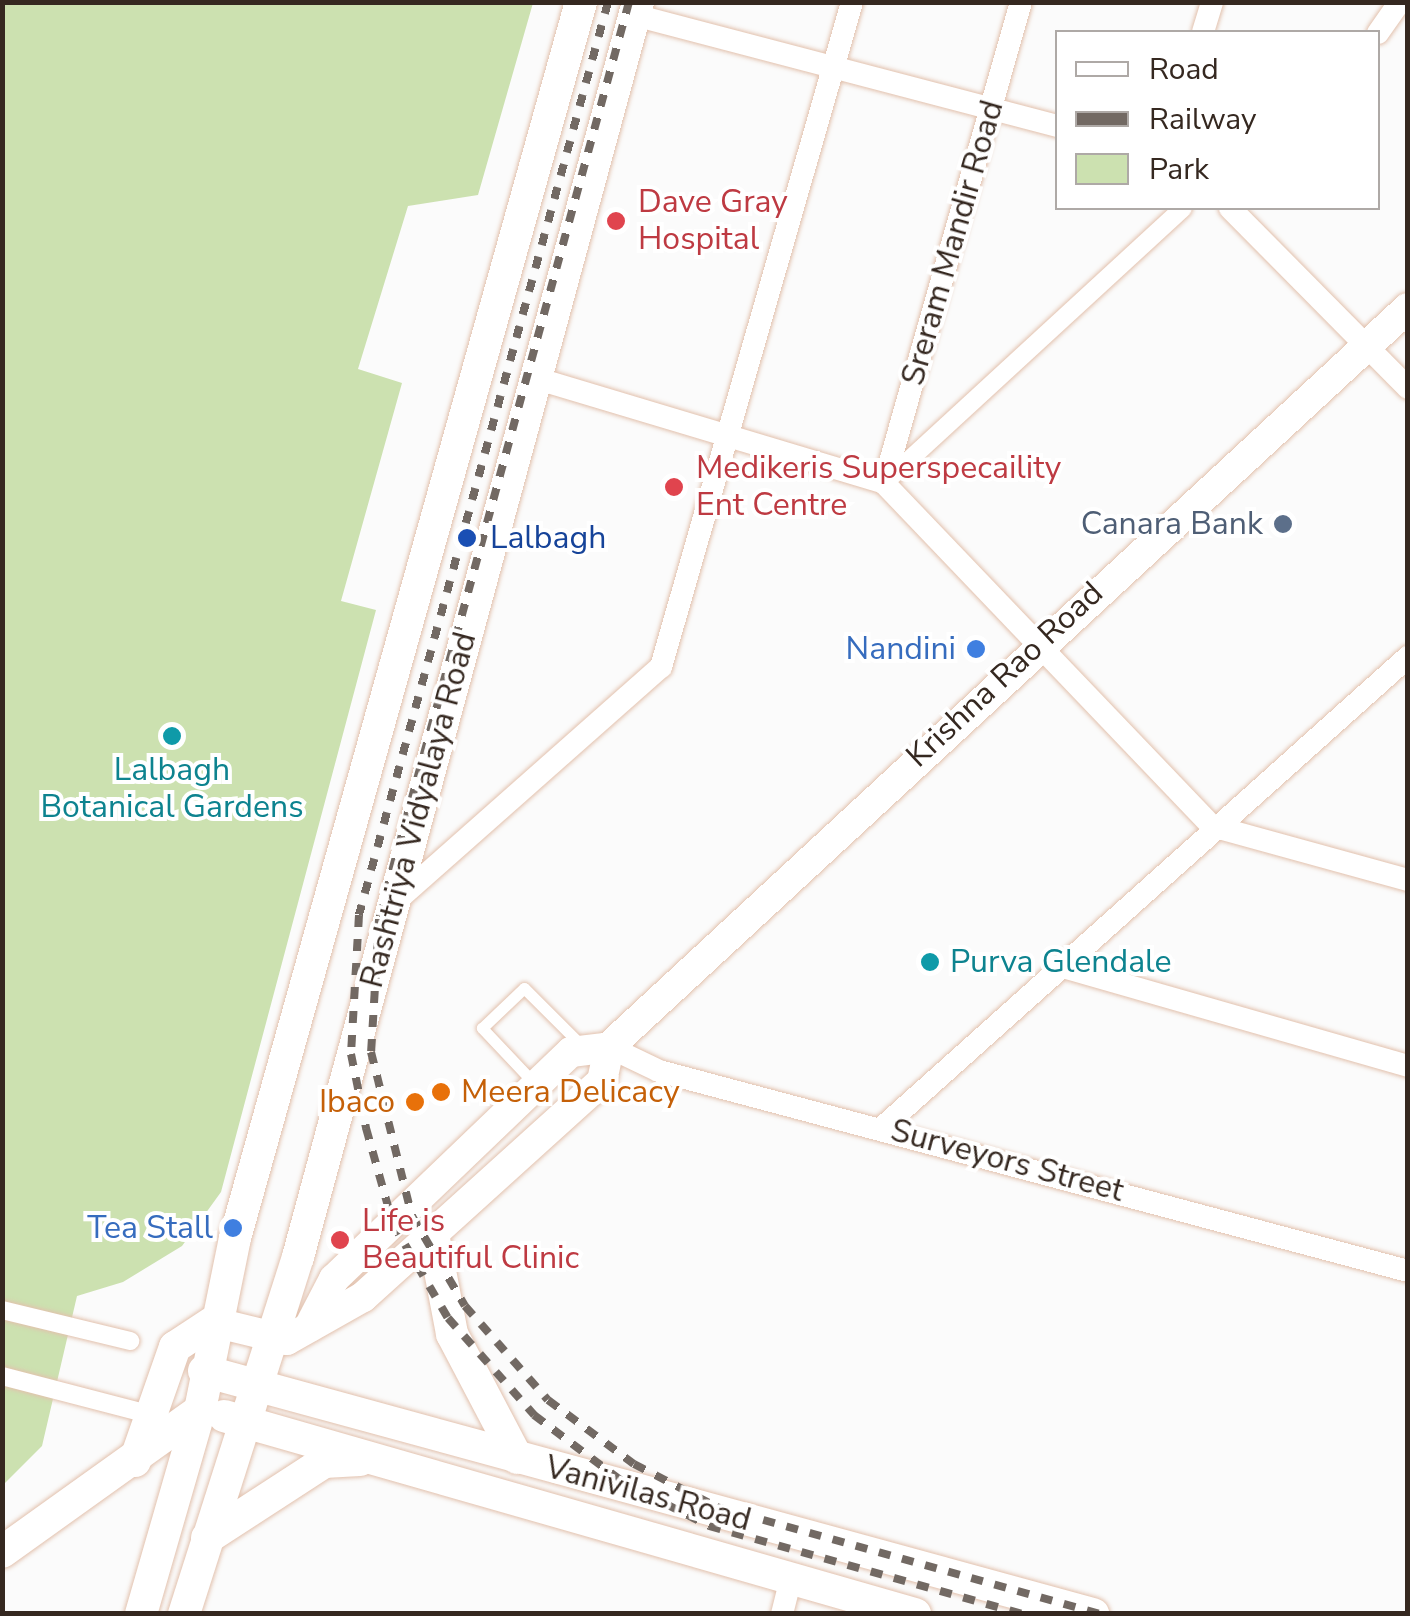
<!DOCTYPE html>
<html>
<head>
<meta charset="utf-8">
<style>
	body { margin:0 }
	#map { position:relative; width:1410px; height:1616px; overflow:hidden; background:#fbfbfb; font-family:"Nunito Sans",sans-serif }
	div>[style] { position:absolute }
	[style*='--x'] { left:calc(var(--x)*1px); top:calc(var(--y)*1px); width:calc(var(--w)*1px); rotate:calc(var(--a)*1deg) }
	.green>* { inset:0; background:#cce1b0 }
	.roads { filter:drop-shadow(0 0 2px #e2c1ad) drop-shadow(0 0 2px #e2c1ad) }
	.service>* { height:11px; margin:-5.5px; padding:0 5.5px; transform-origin:5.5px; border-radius:5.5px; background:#fff }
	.pedestrian>* { height:18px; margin:-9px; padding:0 9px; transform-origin:9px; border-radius:9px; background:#fff }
	.minor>* { height:22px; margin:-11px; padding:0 11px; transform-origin:11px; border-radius:11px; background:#fff }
	.tertiary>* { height:30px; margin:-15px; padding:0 15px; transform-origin:15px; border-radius:15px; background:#fff }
	.secondary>* { height:32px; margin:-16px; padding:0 16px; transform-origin:16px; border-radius:16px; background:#fff }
	.rail>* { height:8px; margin-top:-4px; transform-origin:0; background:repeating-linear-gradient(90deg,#726963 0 12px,transparent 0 24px) }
	.dots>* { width:28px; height:28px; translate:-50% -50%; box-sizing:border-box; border:5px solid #fff; border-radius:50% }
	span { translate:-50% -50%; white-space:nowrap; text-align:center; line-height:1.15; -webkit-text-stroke:8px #fff; paint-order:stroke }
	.health-label { font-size:32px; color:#be3a42 }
	.left { translate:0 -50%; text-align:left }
	.street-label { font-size:32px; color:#352820 }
	.service-label { font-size:32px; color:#4e5e75 }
	.right { translate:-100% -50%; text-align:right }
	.transit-label { font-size:32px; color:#164399 }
	.shop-label { font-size:32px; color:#366cbe }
	.culture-label { font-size:32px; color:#0d838f }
	.food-label { font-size:32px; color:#c56008 }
	.frame { position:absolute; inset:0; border:5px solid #352820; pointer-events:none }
	.legend { position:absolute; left:1055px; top:30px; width:325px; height:180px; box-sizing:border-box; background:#fff; border:2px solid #aea9a6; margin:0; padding:12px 18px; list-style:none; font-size:30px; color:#352820 }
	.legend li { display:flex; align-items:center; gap:20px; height:50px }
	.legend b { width:50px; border:2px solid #aea9a6 }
</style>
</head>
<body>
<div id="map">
	<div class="green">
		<div style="clip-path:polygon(3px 3px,533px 3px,478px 195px,408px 206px,358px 369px,402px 383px,341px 601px,376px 610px,221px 1192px,182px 1246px,123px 1282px,77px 1296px,42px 1446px,3px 1485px)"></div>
	</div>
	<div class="roads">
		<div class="service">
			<div style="--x:534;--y:1083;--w:76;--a:-133.4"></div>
			<div style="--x:482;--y:1028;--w:58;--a:-43.6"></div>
			<div style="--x:524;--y:988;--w:83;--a:45"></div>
		</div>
		<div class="pedestrian">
			<div style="--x:884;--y:483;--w:406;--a:-42.6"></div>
			<div style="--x:2;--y:1310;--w:132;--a:13.6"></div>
			<div style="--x:2;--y:1376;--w:151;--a:14.6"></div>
		</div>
		<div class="minor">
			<div style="--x:634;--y:15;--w:438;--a:14.7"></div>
			<div style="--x:1203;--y:32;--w:31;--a:-73"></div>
			<div style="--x:1378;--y:33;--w:38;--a:-55"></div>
			<div style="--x:1230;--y:208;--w:253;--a:45.3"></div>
			<div style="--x:535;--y:378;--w:364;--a:16.7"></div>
			<div style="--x:884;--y:483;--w:475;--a:46.3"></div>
			<div style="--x:1212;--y:826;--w:203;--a:15.4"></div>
			<div style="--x:884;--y:483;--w:500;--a:-74.1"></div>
			<div style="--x:395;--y:902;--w:355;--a:-41.5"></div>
			<div style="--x:661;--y:667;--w:692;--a:-73.97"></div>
			<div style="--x:1063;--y:967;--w:359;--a:16"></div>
			<div style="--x:609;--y:1047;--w:55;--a:25.6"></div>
			<div style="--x:659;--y:1071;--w:775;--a:14.95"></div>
			<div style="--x:883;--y:1127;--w:705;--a:-41.84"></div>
			<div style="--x:782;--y:1614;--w:33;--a:-76"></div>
		</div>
		<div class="tertiary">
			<div style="--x:213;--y:1322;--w:76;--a:13.7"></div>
			<div style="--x:287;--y:1340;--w:87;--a:-29.5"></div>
			<div style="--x:363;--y:1297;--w:322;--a:-42.1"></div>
			<div style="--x:602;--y:1081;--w:35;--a:-78"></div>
			<div style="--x:609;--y:1047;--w:1088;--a:-42.77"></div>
			<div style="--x:309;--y:1327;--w:54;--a:-62.5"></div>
			<div style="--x:334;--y:1279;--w:328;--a:-43.8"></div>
			<div style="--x:571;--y:1052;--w:38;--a:-7"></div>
		</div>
		<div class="secondary">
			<div style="--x:433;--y:1234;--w:102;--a:79.2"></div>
			<div style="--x:452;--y:1334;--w:140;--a:62.3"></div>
			<div style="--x:204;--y:1371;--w:922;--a:15.29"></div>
			<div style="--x:224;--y:1416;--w:719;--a:15.99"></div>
			<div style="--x:135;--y:1461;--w:121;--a:-70.7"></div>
			<div style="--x:175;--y:1347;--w:45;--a:-33.3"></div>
			<div style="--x:207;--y:1538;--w:140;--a:-33"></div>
			<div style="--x:324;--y:1462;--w:36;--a:-3"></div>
			<div style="--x:2;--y:1552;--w:244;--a:-35.6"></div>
			<div style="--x:141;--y:1614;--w:212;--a:-73.9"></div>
			<div style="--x:200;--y:1410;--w:176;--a:-78.5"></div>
			<div style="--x:235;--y:1238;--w:1284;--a:-74.36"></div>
			<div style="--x:184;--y:1614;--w:375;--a:-72.3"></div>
			<div style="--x:298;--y:1257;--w:1300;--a:-74.84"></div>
		</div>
	</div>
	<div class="rail">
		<div style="--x:608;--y:2;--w:946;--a:105.26"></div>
		<div style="--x:359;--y:915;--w:139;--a:93.3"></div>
		<div style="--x:351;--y:1054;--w:76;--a:78.5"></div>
		<div style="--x:366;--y:1128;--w:100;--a:74.3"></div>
		<div style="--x:393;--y:1224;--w:109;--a:59.7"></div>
		<div style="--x:448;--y:1318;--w:130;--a:48.4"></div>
		<div style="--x:534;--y:1415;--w:111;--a:37"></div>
		<div style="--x:623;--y:1482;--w:97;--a:27.1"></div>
		<div style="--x:709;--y:1526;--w:326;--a:15.7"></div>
		<div style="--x:629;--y:2;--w:950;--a:105.25"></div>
		<div style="--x:379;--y:919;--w:133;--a:93.4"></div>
		<div style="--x:371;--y:1052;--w:169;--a:76"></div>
		<div style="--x:412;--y:1216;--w:104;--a:59.5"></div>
		<div style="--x:465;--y:1306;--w:125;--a:48.6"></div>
		<div style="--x:548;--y:1400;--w:107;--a:36.7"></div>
		<div style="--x:634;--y:1464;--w:93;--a:27.4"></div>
		<div style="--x:717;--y:1507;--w:398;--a:15.6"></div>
	</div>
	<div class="dots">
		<div style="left:616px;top:221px;background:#e0444e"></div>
		<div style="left:674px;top:487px;background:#e0444e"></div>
		<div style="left:1283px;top:524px;background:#5c6f8a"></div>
		<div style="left:467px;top:538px;background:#1a4fb4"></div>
		<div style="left:976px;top:649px;background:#3f7fe0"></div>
		<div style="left:172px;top:736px;background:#0f9aa8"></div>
		<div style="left:930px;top:962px;background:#0f9aa8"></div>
		<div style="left:441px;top:1092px;background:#e8710a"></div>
		<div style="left:415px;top:1102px;background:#e8710a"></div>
		<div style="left:233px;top:1228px;background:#3f7fe0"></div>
		<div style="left:340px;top:1240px;background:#e0444e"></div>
	</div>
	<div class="health-label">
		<span class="left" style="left:638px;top:221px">Dave Gray<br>Hospital</span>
		<span class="left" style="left:696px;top:487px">Medikeris Superspecaility<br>Ent Centre</span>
		<span class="left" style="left:362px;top:1240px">Life is<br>Beautiful Clinic</span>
	</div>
	<div class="street-label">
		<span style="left:953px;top:243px;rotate:-74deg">Sreram Mandir Road</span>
		<span style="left:1005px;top:675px;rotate:-43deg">Krishna Rao Road</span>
		<span style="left:419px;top:810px;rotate:-75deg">Rashtriya Vidyalaya Road</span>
		<span style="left:1007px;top:1161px;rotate:15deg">Surveyors Street</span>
		<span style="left:648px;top:1494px;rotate:15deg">Vanivilas Road</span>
	</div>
	<div class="service-label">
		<span class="right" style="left:1263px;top:524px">Canara Bank</span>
	</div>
	<div class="transit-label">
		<span class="left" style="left:490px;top:538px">Lalbagh</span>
	</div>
	<div class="shop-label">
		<span class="right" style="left:956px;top:649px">Nandini</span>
		<span class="right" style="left:213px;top:1228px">Tea Stall</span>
	</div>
	<div class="culture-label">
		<span style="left:172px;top:789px">Lalbagh<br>Botanical Gardens</span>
		<span class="left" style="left:950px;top:962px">Purva Glendale</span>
	</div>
	<div class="food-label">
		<span class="left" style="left:461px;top:1092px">Meera Delicacy</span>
		<span class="right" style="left:395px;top:1102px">Ibaco</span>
	</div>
	<div class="frame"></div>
	<ul class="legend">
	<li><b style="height:12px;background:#fff"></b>Road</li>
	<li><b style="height:12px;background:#726963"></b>Railway</li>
	<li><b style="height:28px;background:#cce1b0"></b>Park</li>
	</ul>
</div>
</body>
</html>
